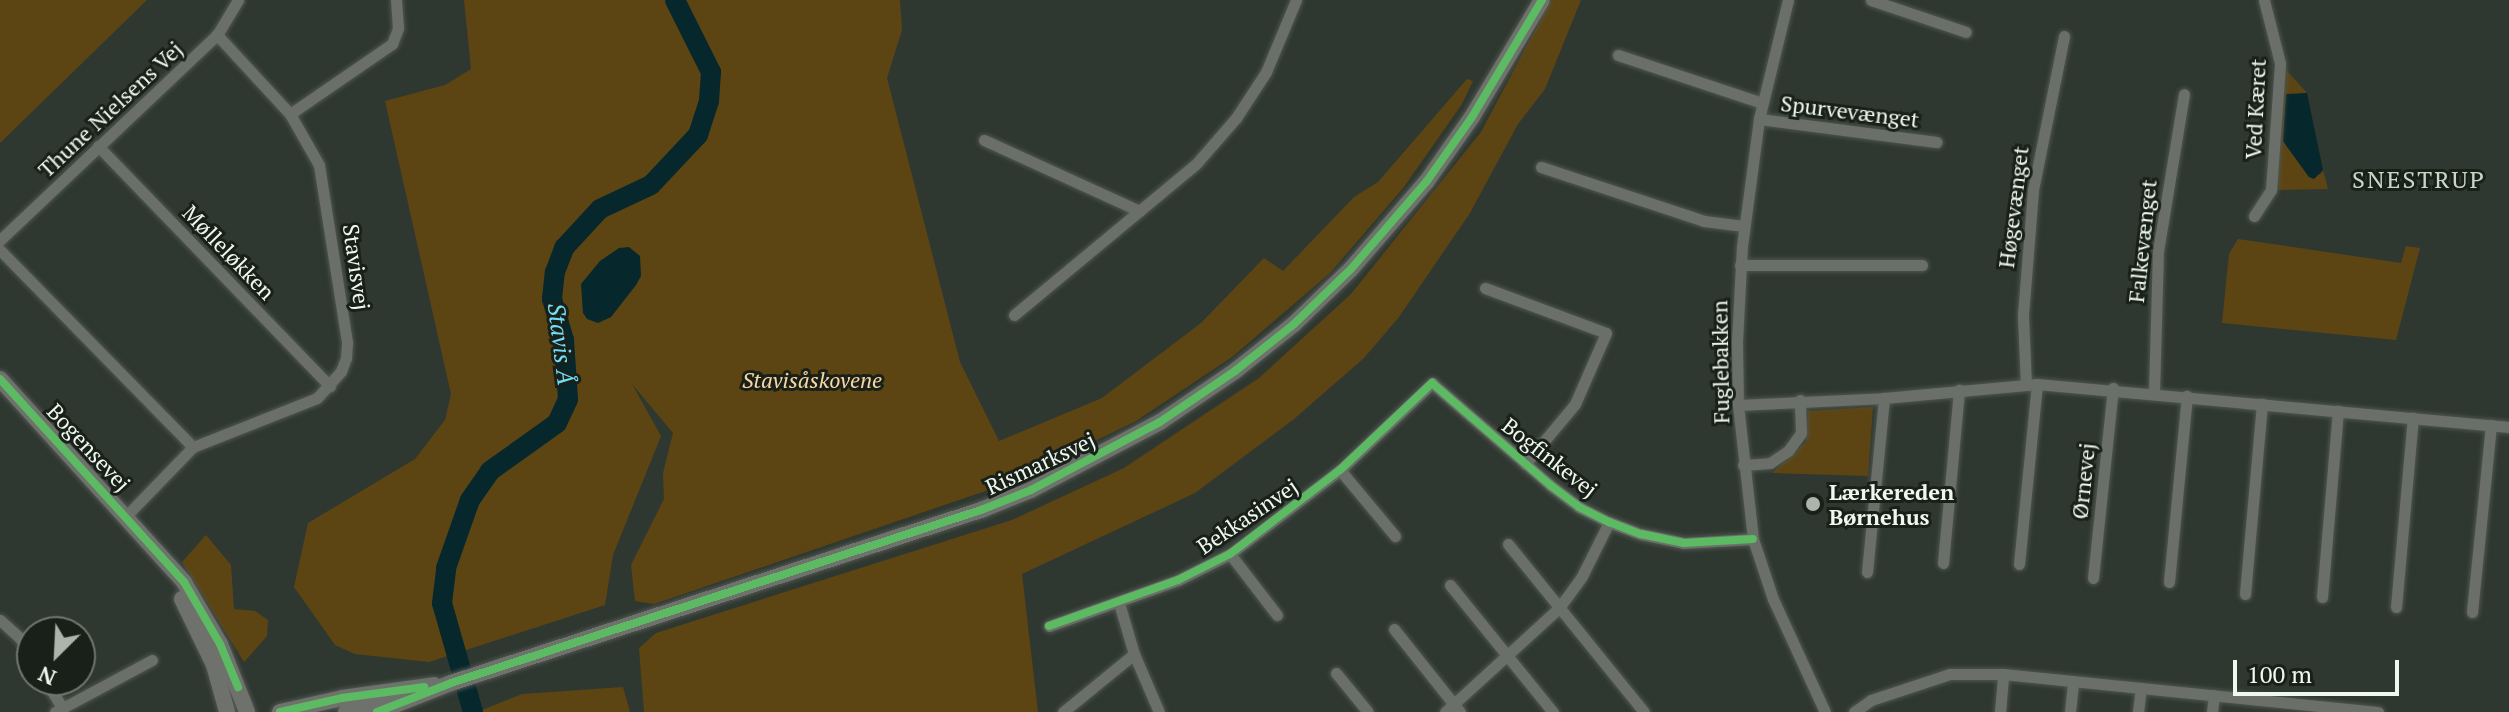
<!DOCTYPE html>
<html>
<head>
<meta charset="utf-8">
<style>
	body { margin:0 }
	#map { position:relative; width:2509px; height:712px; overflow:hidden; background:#2f3830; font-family:"PT Serif",serif }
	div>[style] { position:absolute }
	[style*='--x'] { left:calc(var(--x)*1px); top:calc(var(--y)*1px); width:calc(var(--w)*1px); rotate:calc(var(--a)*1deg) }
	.green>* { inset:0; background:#5d4513 }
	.water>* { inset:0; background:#06272c }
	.river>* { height:20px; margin:-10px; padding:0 10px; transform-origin:10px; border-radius:10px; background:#06272c }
	.roads { filter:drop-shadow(0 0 2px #4e564f) drop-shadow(0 0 2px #4e564f) }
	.street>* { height:11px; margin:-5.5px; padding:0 5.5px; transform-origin:5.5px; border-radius:5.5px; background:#6b6f6a }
	.secondary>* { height:16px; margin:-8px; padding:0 8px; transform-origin:8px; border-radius:8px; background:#6e716c }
	.cycleway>* { height:8px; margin:-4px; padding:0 4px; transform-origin:4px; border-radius:4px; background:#5cba63 }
	.dots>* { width:22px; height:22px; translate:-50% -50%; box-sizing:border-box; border:4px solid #192019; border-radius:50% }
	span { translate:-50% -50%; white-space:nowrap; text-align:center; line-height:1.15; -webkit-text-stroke:6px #192019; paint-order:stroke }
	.street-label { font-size:22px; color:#eef8ee }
	.park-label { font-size:22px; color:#f9d7a1; font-style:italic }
	.poi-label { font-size:22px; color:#eef8ee; font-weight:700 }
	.left { translate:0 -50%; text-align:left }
	.neighbourhood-label { font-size:24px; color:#c4d8c5; letter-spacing:2px }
	.water-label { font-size:24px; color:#70def7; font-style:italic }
	.north { position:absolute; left:16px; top:616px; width:80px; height:80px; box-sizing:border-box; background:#192019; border:2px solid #6e766e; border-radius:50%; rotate:204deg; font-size:22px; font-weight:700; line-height:32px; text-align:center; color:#eef8ee }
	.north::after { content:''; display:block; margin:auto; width:28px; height:36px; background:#abb5ac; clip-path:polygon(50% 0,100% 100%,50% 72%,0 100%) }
	.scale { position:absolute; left:2233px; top:660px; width:166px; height:36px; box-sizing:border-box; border:4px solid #eef8ee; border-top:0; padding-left:10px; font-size:24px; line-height:28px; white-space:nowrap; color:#eef8ee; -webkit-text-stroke:6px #192019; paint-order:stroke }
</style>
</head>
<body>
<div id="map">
	<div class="green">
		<div style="clip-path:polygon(0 0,147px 0,0 143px)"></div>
		<div style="clip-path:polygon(464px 0,900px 0,902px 30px,887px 78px,960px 362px,999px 441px,1102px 398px,1201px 323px,1264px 258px,1283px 271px,1354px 197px,1378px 182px,1467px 79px,1473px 81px,1462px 104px,1404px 187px,1330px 273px,1232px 357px,1136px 421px,1009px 483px,654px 604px,635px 601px,631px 565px,664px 499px,663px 473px,673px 433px,632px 384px,661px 436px,613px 555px,605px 605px,429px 662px,355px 654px,335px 645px,294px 587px,308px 523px,415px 459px,445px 420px,451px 394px,385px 101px,445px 85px,471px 69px)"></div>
		<div style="clip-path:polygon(1551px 0,1581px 0,1545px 89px,1518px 124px,1470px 213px,1399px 317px,1364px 358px,1294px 419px,1195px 493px,1022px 574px,1038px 712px,644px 712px,639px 648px,656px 633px,1012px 520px,1124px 468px,1259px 378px,1351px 294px,1481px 132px)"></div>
		<div style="clip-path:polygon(2280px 63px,2307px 93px,2286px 95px,2283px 141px,2309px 177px,2321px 174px,2323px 170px,2328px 189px,2271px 190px)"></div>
		<div style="clip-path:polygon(2238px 239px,2401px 263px,2406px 246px,2420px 248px,2396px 340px,2222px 323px,2229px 254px)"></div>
		<div style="clip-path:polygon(1873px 407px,1868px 476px,1772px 473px,1806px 442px,1808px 411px)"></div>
		<div style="clip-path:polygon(206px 535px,231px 565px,234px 609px,255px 611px,268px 620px,267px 636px,244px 662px,182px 562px)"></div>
		<div style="clip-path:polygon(623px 687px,630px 712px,477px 712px,522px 694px)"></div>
	</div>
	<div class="water">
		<div style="clip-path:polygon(2307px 93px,2323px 170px,2314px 179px,2309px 177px,2283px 141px,2286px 94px)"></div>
		<div style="clip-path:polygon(629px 247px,640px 256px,641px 276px,636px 285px,611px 317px,598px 323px,587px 319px,583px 313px,581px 284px,600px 261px,619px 248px)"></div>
	</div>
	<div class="river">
		<div style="--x:473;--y:712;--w:113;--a:-105.9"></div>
		<div style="--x:442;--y:603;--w:35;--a:-83"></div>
		<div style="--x:446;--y:568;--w:72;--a:-70.6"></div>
		<div style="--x:470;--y:500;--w:35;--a:-55"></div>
		<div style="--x:490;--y:471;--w:82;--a:-35.6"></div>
		<div style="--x:557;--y:423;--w:26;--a:-65"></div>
		<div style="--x:568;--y:399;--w:59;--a:-93.9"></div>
		<div style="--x:564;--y:340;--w:43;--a:-106.3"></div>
		<div style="--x:552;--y:299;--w:27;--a:-84"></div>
		<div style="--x:555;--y:272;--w:26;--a:-69"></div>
		<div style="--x:564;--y:248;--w:53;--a:-47.3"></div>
		<div style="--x:600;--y:209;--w:56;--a:-25.2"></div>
		<div style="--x:651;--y:185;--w:69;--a:-46.8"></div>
		<div style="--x:698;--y:135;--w:36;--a:-72"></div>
		<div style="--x:709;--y:101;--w:29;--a:-86"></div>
		<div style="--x:711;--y:72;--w:80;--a:-116.6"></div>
	</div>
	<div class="roads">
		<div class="street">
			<div style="--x:1788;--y:0;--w:122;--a:103.7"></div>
			<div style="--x:1759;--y:119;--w:128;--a:97.6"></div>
			<div style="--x:1742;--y:246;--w:97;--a:93"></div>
			<div style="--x:1737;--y:343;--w:62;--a:89.1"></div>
			<div style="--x:1738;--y:405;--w:135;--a:83.6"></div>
			<div style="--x:1753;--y:539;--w:63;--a:71.6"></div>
			<div style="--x:1773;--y:599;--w:124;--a:65.3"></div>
			<div style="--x:1871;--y:0;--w:100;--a:18.6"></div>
			<div style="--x:1618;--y:55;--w:152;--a:18.4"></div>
			<div style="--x:290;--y:114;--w:124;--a:-34.5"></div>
			<div style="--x:392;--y:44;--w:17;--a:-69"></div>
			<div style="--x:398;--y:28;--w:28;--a:-94"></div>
			<div style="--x:1759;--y:119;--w:179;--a:7.4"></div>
			<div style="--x:984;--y:140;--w:171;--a:24.5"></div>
			<div style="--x:98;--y:146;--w:334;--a:46"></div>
			<div style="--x:1541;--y:167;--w:172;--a:18.3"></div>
			<div style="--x:1704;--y:221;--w:40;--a:7.1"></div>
			<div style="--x:2254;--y:216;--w:31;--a:-57"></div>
			<div style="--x:2271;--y:190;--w:127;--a:-85.9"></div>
			<div style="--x:2280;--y:63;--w:65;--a:-104.3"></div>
			<div style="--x:0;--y:240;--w:299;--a:-43.4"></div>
			<div style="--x:217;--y:35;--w:41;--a:-59"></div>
			<div style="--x:0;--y:250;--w:276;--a:45.6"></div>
			<div style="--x:1740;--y:265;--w:182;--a:0"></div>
			<div style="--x:1485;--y:288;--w:129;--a:20.4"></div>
			<div style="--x:1606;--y:333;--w:77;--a:113.6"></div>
			<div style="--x:1575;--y:404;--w:78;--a:129.8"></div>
			<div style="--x:1014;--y:315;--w:236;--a:-39.7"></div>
			<div style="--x:1196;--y:164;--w:61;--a:-49"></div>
			<div style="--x:1236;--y:118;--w:55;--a:-56.9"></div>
			<div style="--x:1266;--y:72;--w:78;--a:-67.4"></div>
			<div style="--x:2026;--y:385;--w:70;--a:-92.5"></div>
			<div style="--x:2023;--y:315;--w:125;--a:-85.4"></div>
			<div style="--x:2033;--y:190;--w:157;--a:-78.6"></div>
			<div style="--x:2154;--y:393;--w:142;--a:-88.4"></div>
			<div style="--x:2158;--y:251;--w:159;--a:-80.6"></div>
			<div style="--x:1738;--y:405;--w:146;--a:-2.7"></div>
			<div style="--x:1884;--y:398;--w:154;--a:-5.2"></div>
			<div style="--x:2037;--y:384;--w:474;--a:5.2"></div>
			<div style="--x:1743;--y:465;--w:27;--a:-4"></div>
			<div style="--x:1770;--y:463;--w:22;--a:-34"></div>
			<div style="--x:1788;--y:451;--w:22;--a:-54"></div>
			<div style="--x:1801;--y:433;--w:33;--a:-92"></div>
			<div style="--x:1340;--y:470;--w:86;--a:50.2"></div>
			<div style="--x:127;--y:515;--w:95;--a:-45.9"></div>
			<div style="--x:193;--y:447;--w:133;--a:-21.6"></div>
			<div style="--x:317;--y:398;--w:36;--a:-48"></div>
			<div style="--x:341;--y:371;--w:14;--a:-69"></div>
			<div style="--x:346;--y:358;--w:16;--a:-86"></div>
			<div style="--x:347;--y:342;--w:179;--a:-99"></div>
			<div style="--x:319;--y:165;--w:59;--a:-119.6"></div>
			<div style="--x:290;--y:114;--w:108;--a:-132.7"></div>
			<div style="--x:1508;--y:544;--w:216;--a:51"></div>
			<div style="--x:1230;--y:554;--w:77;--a:52.4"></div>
			<div style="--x:1943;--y:563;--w:174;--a:-84.7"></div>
			<div style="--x:2019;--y:564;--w:181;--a:-84.3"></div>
			<div style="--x:1867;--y:572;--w:175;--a:-84.4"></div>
			<div style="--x:2093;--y:578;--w:191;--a:-84"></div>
			<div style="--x:2169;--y:582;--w:187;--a:-84.5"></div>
			<div style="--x:1450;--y:585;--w:164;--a:51"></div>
			<div style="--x:2245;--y:594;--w:191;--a:-84.9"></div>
			<div style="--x:2322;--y:597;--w:187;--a:-85.1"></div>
			<div style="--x:1119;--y:603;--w:53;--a:73.6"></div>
			<div style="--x:1134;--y:654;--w:63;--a:66.7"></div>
			<div style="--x:2396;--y:607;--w:190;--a:-84.9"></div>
			<div style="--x:2472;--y:612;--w:188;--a:-84.2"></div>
			<div style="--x:0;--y:620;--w:27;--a:42"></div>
			<div style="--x:20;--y:638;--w:23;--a:59"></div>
			<div style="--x:1049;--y:626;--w:137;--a:-19.6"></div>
			<div style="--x:1178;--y:580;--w:58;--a:-26.6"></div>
			<div style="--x:1230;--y:554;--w:138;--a:-37.4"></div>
			<div style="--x:1340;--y:470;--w:127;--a:-43.4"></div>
			<div style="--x:1432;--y:383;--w:156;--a:40.8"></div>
			<div style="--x:1550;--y:485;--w:36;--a:37"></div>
			<div style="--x:1579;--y:507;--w:34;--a:27"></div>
			<div style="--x:1609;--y:522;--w:34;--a:21"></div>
			<div style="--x:1641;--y:534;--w:44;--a:11.8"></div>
			<div style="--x:1684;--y:543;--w:69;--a:-3.3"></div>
			<div style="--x:1394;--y:629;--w:106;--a:51.5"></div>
			<div style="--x:1336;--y:673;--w:50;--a:50.6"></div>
			<div style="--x:45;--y:680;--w:34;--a:58"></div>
			<div style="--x:55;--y:712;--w:110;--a:-28.2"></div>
			<div style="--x:1063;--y:712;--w:92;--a:-39.2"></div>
			<div style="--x:1445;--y:712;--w:154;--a:-42.4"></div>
			<div style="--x:1559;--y:608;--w:39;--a:-54"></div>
			<div style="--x:1582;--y:576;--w:60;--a:-63.4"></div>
			<div style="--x:1854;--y:712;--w:21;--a:-35"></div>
			<div style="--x:1871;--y:700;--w:83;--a:-18.2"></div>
			<div style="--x:1950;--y:674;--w:53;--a:0"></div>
			<div style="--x:2003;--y:674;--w:377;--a:5.8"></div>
			<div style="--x:2000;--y:712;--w:38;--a:-85"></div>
			<div style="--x:2070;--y:712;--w:31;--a:-84"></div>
			<div style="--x:2138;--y:712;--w:24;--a:-83"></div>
			<div style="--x:2212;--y:712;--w:17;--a:-83"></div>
		</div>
		<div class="secondary">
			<div style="--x:0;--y:379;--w:274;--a:47.8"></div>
			<div style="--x:184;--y:582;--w:72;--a:59.9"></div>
			<div style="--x:220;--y:644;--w:73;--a:68.3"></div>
			<div style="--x:182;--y:599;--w:73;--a:64.1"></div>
			<div style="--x:214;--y:665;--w:49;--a:74.5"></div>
			<div style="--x:280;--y:712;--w:64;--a:-12.7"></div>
			<div style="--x:342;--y:698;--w:93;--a:-8"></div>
			<div style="--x:346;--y:712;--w:40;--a:-18"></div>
			<div style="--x:377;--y:712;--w:79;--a:-21.4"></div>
			<div style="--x:451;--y:683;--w:558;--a:-18.08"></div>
			<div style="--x:981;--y:510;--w:54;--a:-21.8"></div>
			<div style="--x:1031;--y:490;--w:146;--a:-27.8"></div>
			<div style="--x:1160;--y:422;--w:91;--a:-34.2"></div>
			<div style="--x:1235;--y:371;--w:75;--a:-38.5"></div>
			<div style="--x:1294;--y:324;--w:79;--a:-44"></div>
			<div style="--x:1351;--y:269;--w:116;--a:-49.2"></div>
			<div style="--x:1427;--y:181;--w:78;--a:-54.9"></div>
			<div style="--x:1472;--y:117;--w:136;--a:-59.1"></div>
		</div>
	</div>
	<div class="cycleway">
		<div style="--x:0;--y:379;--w:274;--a:47.8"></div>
		<div style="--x:184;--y:582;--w:72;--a:59.9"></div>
		<div style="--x:220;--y:644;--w:47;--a:67.3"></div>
		<div style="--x:1049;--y:626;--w:137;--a:-19.6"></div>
		<div style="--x:1178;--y:580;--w:58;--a:-26.6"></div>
		<div style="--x:1230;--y:554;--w:138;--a:-37.4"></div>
		<div style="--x:1340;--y:470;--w:127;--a:-43.4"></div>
		<div style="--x:1432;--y:383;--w:156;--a:40.8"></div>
		<div style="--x:1550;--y:485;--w:36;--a:37"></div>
		<div style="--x:1579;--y:507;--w:34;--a:27"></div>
		<div style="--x:1609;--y:522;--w:34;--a:21"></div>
		<div style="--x:1641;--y:534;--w:44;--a:11.8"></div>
		<div style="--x:1684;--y:543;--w:69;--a:-3.3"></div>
		<div style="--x:280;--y:712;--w:64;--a:-12.7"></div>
		<div style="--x:342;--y:698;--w:83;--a:-7.6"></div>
		<div style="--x:377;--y:712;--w:79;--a:-21.4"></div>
		<div style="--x:451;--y:683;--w:558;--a:-18.08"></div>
		<div style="--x:981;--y:510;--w:54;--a:-21.8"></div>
		<div style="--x:1031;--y:490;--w:146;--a:-27.8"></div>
		<div style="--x:1160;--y:422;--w:91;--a:-34.2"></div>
		<div style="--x:1235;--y:371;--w:75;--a:-38.5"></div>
		<div style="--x:1294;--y:324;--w:79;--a:-44"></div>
		<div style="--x:1351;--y:269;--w:116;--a:-49.2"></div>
		<div style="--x:1427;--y:181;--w:78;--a:-54.9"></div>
		<div style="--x:1472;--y:117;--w:136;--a:-59.1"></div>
	</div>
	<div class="dots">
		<div style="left:1813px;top:504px;background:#abb5ac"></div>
	</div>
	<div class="street-label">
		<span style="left:110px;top:109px;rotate:-43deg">Thune Nielsens Vej</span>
		<span style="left:2255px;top:109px;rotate:-87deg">Ved Kæret</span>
		<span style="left:1850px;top:111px;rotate:7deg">Spurvevænget</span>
		<span style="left:2013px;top:207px;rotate:-83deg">Høgevænget</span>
		<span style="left:2142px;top:241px;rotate:-84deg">Falkevænget</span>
		<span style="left:229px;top:252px;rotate:46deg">Mølleløkken</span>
		<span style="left:357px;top:267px;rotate:82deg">Stavisvej</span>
		<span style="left:1720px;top:362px;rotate:-91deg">Fuglebakken</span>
		<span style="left:89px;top:447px;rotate:47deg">Bogensevej</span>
		<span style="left:1550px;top:457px;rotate:38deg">Bogfinkevej</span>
		<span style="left:1040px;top:463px;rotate:-25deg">Rismarksvej</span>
		<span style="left:2083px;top:481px;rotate:-84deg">Ørnevej</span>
		<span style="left:1247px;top:516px;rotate:-34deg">Bekkasinvej</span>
	</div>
	<div class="park-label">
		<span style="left:812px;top:380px">Stavisåskovene</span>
	</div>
	<div class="poi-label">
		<span class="left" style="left:1829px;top:504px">Lærkereden<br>Børnehus</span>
	</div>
	<div class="neighbourhood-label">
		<span style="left:2419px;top:180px">SNESTRUP</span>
	</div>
	<div class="water-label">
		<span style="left:561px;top:344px;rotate:83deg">Stavis Å</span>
	</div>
	<div class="north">N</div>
	<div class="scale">100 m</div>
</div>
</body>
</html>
